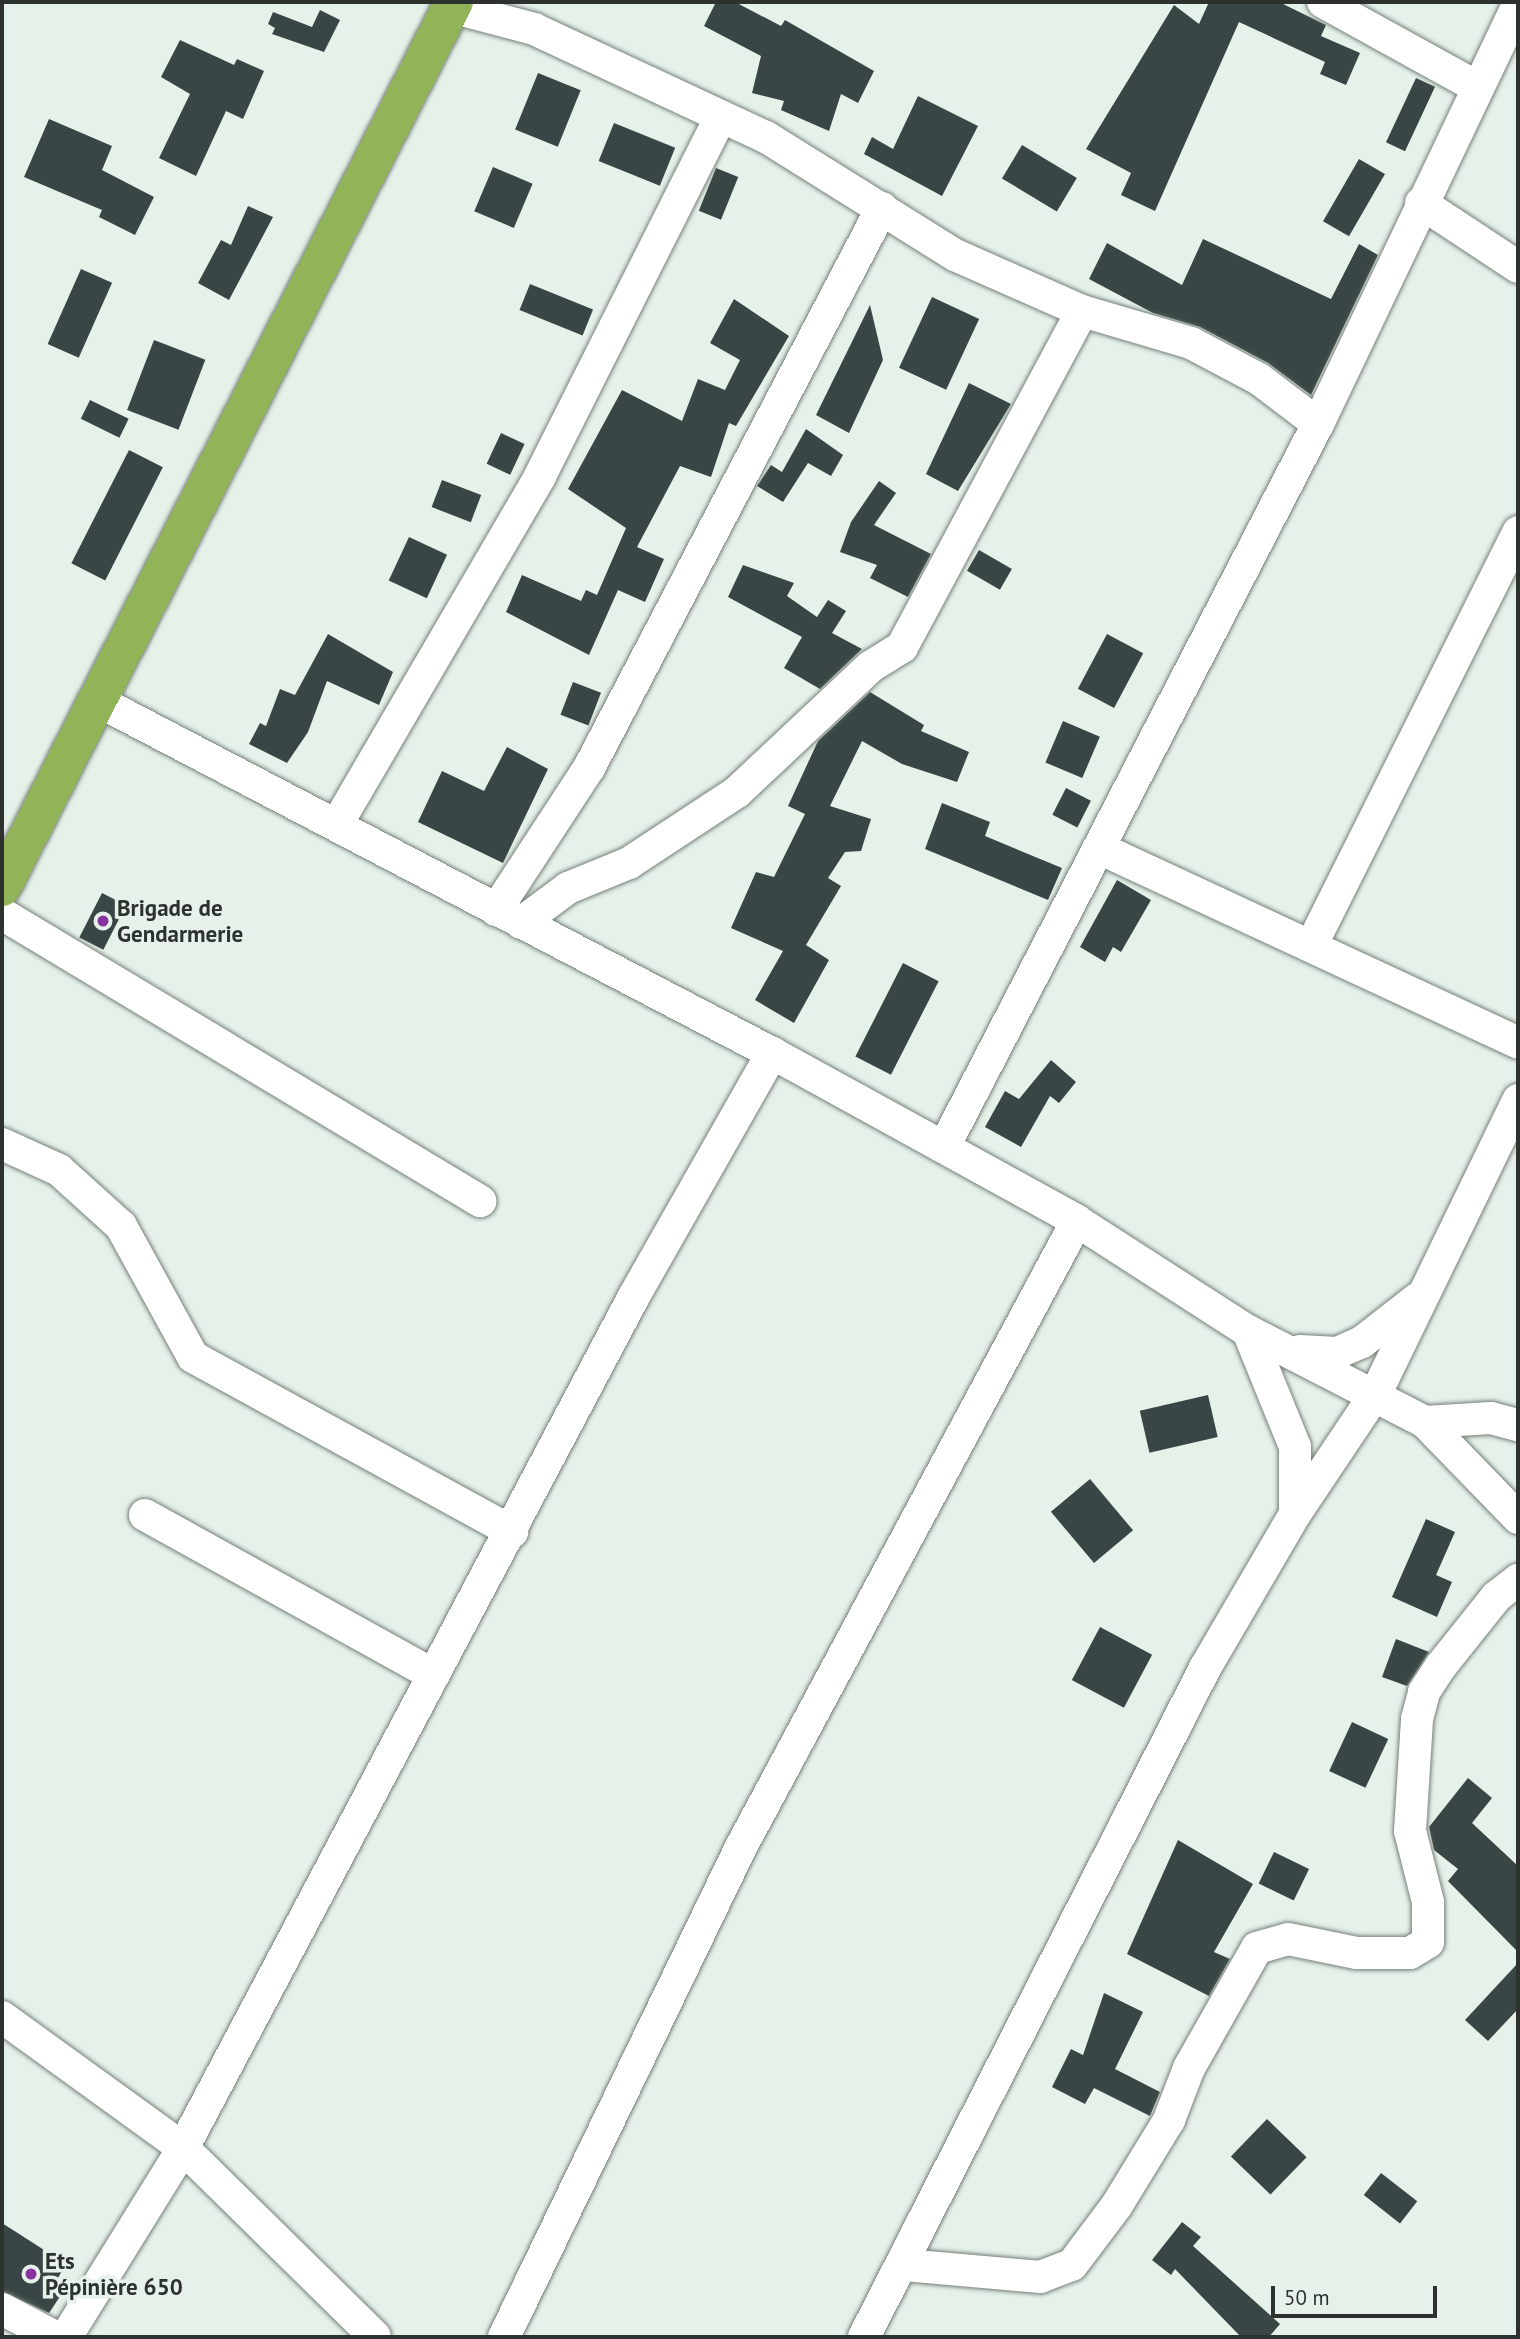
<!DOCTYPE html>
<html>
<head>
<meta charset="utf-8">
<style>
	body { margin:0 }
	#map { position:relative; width:1520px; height:2339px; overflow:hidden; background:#e6f1ea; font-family:"PT Sans",sans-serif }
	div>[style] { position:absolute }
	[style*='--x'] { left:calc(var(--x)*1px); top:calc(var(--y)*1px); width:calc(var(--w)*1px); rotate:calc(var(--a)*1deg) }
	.building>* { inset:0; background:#3a4645; transform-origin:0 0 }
	.roads { filter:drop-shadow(0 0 2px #768079) drop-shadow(0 0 2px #768079) }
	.minor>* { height:32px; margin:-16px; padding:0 16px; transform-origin:16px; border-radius:16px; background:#fff }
	.highway>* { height:38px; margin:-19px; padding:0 19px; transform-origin:19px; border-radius:19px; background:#92b459 }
	.dots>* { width:19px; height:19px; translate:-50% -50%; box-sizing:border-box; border:4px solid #e6f1ea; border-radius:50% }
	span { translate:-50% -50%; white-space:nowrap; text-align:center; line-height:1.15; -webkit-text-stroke:7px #e6f1ea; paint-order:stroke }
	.poi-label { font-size:23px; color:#2e322f; font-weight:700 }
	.left { translate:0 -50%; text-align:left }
	.frame { position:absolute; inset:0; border:4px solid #2e322f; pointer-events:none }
	.scale { position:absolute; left:1271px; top:2286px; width:166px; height:32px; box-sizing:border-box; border:4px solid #2e322f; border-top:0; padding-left:9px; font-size:21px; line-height:24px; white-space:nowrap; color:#2e322f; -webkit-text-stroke:5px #e6f1ea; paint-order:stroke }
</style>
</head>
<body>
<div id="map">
	<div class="building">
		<div style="clip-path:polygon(716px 2px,735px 2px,781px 26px,785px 20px,874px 71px,858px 103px,841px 94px,829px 131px,781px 110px,784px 101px,752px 93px,761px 56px,704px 26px)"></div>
		<div style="clip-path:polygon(1209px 2px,1279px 2px,1326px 25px,1321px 36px,1360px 53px,1346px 85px,1320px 74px,1325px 62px,1239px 22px,1155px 211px,1121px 195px,1131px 173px,1086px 149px,1174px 5px,1199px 24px)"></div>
		<div style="clip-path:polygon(320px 10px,340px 20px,324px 52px,272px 34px,275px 28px,268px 24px,273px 12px,312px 27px)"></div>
		<div style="clip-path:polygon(180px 40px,234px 65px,237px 59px,264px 71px,243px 119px,226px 111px,196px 176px,159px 158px,190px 94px,161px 77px)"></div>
		<div style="left:538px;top:73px;width:46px;height:61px;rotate:22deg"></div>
		<div style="left:1416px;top:78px;width:21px;height:71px;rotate:25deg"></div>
		<div style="clip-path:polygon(918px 96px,978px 126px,942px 196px,864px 154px,872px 137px,893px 149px)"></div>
		<div style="clip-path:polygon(49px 119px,112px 146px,102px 170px,154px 197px,135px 235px,99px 217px,102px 210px,24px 177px)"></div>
		<div style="left:614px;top:123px;width:66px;height:41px;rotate:22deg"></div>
		<div style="left:1022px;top:145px;width:64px;height:39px;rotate:31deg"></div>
		<div style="left:1359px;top:159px;width:30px;height:72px;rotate:30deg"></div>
		<div style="left:493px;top:167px;width:43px;height:48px;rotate:23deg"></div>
		<div style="left:716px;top:168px;width:24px;height:46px;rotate:22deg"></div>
		<div style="clip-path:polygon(248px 206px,273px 217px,229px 300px,198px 283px,221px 240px,231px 245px)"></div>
		<div style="clip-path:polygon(1203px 239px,1331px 299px,1359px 244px,1378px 255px,1311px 395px,1268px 363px,1200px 327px,1153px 313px,1089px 279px,1107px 243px,1182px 285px)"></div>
		<div style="left:81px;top:269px;width:34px;height:82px;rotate:24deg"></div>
		<div style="left:530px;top:284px;width:68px;height:28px;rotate:22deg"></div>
		<div style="left:932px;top:297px;width:52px;height:78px;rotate:25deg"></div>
		<div style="clip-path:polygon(734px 299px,789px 336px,736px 426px,729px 423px,711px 477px,680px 466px,637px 547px,664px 559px,645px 602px,618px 590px,589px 655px,506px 612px,522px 575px,581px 601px,586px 590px,597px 595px,626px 528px,568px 489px,622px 390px,682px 421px,698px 379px,725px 390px,740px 360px,710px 343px)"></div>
		<div style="clip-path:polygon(870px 305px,883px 360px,849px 433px,816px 415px)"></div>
		<div style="left:154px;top:340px;width:55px;height:75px;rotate:21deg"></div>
		<div style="clip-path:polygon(969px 383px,1011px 404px,958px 491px,926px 474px)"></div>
		<div style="left:90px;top:400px;width:43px;height:21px;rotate:26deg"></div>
		<div style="clip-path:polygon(806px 429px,843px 455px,831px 476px,808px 463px,783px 502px,757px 486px,771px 465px,782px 472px)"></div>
		<div style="left:501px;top:433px;width:26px;height:34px;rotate:25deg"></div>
		<div style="left:129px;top:450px;width:38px;height:127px;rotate:27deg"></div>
		<div style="left:442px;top:480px;width:42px;height:29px;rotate:21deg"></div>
		<div style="clip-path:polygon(879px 481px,896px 493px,874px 525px,931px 554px,908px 597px,870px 578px,877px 565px,840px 552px,851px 522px)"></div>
		<div style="left:409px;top:537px;width:42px;height:48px;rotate:25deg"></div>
		<div style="left:979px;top:550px;width:38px;height:24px;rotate:30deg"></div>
		<div style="clip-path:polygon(743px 565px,794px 583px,787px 596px,817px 617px,828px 600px,846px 611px,832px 633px,862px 649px,820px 689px,784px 668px,802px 637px,728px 597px)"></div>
		<div style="clip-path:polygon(328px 634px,393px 672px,379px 705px,327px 681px,308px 732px,287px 763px,249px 744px,260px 723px,266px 726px,280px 689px,295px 695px)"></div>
		<div style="left:1107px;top:634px;width:41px;height:62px;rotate:28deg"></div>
		<div style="left:573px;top:682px;width:30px;height:35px;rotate:21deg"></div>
		<div style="clip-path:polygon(870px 692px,924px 725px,921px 731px,969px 752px,957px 782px,902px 764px,862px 741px,830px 806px,871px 819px,861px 851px,845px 852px,828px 878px,841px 886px,806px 945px,829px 960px,794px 1023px,755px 1000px,783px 951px,731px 928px,756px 872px,774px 877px,805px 814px,788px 806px,818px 741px)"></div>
		<div style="left:1063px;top:721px;width:40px;height:45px;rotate:23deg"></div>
		<div style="clip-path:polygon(507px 747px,548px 769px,503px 863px,418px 822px,442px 771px,484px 791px)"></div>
		<div style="left:1066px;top:788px;width:28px;height:30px;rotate:27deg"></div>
		<div style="clip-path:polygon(942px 803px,990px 822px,985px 836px,1062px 868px,1048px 900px,925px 849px)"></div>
		<div style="clip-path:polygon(1117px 880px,1151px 900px,1121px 952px,1113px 947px,1105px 962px,1080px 947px)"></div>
		<div style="left:102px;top:893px;width:27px;height:50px;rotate:27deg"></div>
		<div style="left:903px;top:963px;width:40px;height:105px;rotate:27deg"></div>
		<div style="clip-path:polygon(1051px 1060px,1076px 1082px,1059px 1103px,1050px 1096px,1021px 1147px,985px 1127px,1005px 1091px,1019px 1099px)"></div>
		<div style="left:1208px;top:1395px;width:43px;height:70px;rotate:77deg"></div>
		<div style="left:1090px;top:1479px;width:67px;height:51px;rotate:50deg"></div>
		<div style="clip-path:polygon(1426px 1519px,1455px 1532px,1436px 1575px,1452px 1582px,1437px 1617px,1392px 1597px)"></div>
		<div style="left:1100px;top:1627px;width:59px;height:60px;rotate:28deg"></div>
		<div style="clip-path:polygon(1396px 1639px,1429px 1652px,1407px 1686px,1382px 1677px)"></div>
		<div style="left:1352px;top:1722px;width:40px;height:54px;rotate:25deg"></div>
		<div style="clip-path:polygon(1468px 1778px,1492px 1798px,1472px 1823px,1518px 1866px,1518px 1952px,1448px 1881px,1458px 1869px,1434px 1850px,1429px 1827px)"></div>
		<div style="clip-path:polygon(1178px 1840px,1253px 1884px,1214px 1952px,1230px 1959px,1209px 1996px,1127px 1954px)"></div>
		<div style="left:1274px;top:1852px;width:39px;height:35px;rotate:26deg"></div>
		<div style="clip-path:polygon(1518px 1963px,1518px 2009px,1488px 2041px,1465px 2020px)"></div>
		<div style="clip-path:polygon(1104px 1993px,1143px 2012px,1115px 2069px,1160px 2092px,1150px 2116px,1094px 2088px,1085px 2104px,1052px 2087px,1071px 2049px,1083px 2055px)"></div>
		<div style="left:1267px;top:2119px;width:55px;height:52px;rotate:44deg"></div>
		<div style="left:1381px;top:2173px;width:46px;height:28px;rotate:38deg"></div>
		<div style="clip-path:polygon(1182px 2222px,1201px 2237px,1193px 2246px,1280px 2324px,1269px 2337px,1241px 2337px,1175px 2269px,1171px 2275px,1152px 2260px)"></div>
		<div style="clip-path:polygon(2px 2223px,66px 2264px,55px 2283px,65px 2289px,49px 2313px,2px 2291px)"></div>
	</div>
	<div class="roads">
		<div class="minor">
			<div style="--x:1323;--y:2;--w:176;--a:28.9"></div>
			<div style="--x:451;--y:7;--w:86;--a:14.8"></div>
			<div style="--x:534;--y:29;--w:256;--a:25"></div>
			<div style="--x:766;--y:137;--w:223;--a:32"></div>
			<div style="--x:955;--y:255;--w:139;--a:23.8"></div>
			<div style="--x:1082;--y:311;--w:114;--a:16.4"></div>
			<div style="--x:1191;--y:343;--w:77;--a:27.9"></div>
			<div style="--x:1259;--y:379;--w:74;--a:37.3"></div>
			<div style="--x:1421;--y:203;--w:116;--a:33.4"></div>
			<div style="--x:98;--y:701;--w:760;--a:27.58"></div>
			<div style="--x:772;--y:1053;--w:348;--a:28.8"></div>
			<div style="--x:1077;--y:1221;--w:203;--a:32.8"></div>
			<div style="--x:1248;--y:1331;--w:199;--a:27.2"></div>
			<div style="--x:1425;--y:1422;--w:134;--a:45.9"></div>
			<div style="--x:337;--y:824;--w:403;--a:-59.7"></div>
			<div style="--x:540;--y:476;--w:401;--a:-63.3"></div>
			<div style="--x:1101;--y:849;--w:460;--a:24.9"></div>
			<div style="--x:496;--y:910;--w:170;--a:-56.8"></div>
			<div style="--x:589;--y:768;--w:632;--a:-62.38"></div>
			<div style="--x:2;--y:914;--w:558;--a:30.98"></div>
			<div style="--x:521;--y:923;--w:59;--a:-36.7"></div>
			<div style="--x:568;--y:888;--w:66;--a:-22.3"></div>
			<div style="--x:629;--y:863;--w:129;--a:-33.3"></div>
			<div style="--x:737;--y:792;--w:183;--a:-43.2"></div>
			<div style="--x:870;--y:667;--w:38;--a:-32"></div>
			<div style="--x:902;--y:647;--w:381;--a:-61.8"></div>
			<div style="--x:1311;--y:946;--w:463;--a:-63.4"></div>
			<div style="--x:2;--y:1144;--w:63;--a:24.5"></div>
			<div style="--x:59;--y:1170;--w:84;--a:42.1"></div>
			<div style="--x:121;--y:1226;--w:149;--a:61.2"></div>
			<div style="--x:193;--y:1357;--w:364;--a:28.7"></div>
			<div style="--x:945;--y:1145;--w:812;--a:-62.65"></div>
			<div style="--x:1318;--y:424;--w:465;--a:-64.5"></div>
			<div style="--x:1248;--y:1331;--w:125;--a:67.9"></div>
			<div style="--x:1295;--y:1447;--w:67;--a:90"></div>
			<div style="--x:1300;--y:1351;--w:37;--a:3"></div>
			<div style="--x:1337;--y:1353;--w:27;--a:-24"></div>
			<div style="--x:1362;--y:1342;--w:70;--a:-38"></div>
			<div style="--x:1425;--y:1422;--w:66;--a:-3.5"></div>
			<div style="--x:1491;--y:1418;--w:28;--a:15"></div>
			<div style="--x:145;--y:1515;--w:330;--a:29"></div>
			<div style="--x:2;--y:2017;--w:223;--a:35.9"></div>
			<div style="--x:183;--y:2148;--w:269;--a:44.5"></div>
			<div style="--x:904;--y:2265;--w:137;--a:5"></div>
			<div style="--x:1040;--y:2277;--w:34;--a:-21"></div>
			<div style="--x:1072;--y:2265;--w:75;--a:-53.1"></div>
			<div style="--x:1117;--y:2205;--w:100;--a:-58.5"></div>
			<div style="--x:1169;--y:2120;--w:56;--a:-69"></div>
			<div style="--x:1189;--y:2068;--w:138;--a:-60.5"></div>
			<div style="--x:1257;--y:1948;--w:32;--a:-16"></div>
			<div style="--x:1288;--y:1939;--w:70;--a:11.5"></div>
			<div style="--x:1357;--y:1953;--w:53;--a:0"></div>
			<div style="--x:1410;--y:1953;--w:21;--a:-31"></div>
			<div style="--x:1428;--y:1942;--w:40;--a:-90"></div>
			<div style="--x:1428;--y:1902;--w:73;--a:-104.2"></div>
			<div style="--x:1410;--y:1831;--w:112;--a:-86.4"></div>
			<div style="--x:1417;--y:1719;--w:28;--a:-75"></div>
			<div style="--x:1424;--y:1692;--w:31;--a:-57"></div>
			<div style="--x:1441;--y:1666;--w:88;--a:-51.4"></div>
			<div style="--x:1496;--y:1597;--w:28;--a:-38"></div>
			<div style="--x:2;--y:2309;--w:60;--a:27.8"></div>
			<div style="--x:66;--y:2337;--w:222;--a:-58.2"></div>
			<div style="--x:183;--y:2148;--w:962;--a:-62.1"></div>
			<div style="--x:633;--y:1298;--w:282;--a:-60.4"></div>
			<div style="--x:504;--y:2337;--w:544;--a:-64.19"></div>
			<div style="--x:741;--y:1847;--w:710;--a:-61.78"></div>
			<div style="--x:864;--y:2337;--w:751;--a:-62.99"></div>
			<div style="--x:1205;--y:1668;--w:178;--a:-59.7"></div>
			<div style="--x:1295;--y:1514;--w:146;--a:-56.2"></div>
			<div style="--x:1376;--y:1393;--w:326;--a:-64.1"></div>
		</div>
		<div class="highway">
			<div style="--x:2;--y:887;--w:994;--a:-62.95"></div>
		</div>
	</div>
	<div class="dots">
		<div style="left:103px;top:921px;background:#8833a0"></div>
		<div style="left:31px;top:2274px;background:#8833a0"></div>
	</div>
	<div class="poi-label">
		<span class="left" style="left:117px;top:921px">Brigade de<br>Gendarmerie</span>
		<span class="left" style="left:45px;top:2274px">Ets<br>Pépinière 650</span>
	</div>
	<div class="frame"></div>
	<div class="scale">50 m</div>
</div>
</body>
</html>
